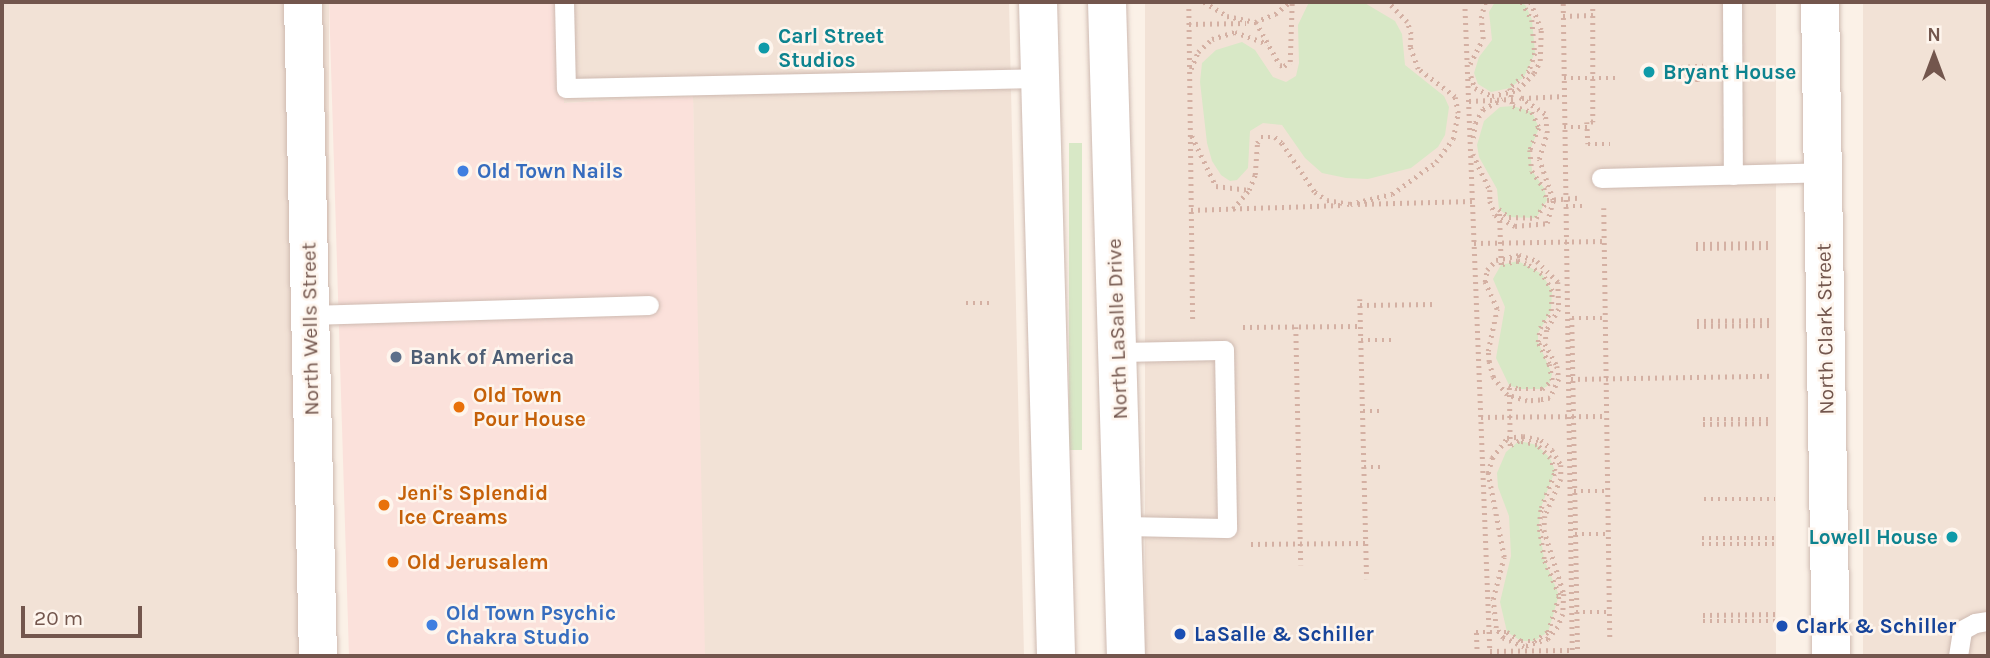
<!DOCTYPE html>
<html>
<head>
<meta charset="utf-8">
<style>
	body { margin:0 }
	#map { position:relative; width:1990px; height:658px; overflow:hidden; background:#fbf1e7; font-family:Karla,sans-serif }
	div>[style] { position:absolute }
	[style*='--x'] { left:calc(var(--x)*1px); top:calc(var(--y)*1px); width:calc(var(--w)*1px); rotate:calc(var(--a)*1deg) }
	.residential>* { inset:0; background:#f2e2d6; transform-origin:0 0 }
	.commercial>* { inset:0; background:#fbe1db }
	.green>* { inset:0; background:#d8e8c6; transform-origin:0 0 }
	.path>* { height:4.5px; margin-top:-2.25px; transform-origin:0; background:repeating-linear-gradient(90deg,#d4b0a3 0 2px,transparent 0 7px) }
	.roads { filter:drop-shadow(0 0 2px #cebab1) drop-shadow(0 0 2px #cebab1) }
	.service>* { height:19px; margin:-9.5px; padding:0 9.5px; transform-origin:9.5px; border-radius:9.5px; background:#fff }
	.tertiary>* { height:38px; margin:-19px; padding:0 19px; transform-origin:19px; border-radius:19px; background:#fff }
	.secondary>* { height:38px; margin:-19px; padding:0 19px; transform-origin:19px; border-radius:19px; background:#fff }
	.dots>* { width:19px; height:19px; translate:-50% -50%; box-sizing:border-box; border:4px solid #fef5ed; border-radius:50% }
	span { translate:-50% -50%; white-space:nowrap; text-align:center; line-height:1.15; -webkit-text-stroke:5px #fef5ed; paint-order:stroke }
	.culture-label { font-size:21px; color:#0d838f; font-weight:700 }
	.left { translate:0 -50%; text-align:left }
	.right { translate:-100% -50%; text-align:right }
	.shop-label { font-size:21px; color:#366cbe; font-weight:700 }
	.street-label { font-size:21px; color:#73564d }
	.service-label { font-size:21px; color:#4e5e75; font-weight:700 }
	.food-label { font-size:21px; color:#c56008; font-weight:700 }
	.transit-label { font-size:21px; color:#164399; font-weight:700 }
	.frame { position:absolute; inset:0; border:4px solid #73564d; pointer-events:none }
	.north { position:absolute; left:1899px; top:21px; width:70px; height:70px; -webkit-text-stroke:5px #fef5ed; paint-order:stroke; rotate:0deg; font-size:19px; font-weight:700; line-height:28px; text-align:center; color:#73564d }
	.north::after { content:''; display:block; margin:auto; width:24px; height:32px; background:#73564d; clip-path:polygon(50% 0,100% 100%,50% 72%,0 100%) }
	.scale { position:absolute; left:21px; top:606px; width:121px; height:32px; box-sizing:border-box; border:4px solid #73564d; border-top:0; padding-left:9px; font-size:21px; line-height:24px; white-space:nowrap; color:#73564d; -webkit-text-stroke:5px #fef5ed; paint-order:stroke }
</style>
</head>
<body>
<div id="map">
	<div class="residential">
		<div style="left:2px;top:2px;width:327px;height:654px"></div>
		<div style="clip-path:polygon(564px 2px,1009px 2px,1024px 656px,700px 656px,693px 96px,564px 103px)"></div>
		<div style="left:1145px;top:2px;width:631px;height:654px"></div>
		<div style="left:1863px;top:2px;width:125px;height:654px"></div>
	</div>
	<div class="commercial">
		<div style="clip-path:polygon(329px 2px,563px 2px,564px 103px,693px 96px,705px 656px,349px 656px)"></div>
	</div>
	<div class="green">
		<div style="clip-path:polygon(1309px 2px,1363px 2px,1395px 21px,1402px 34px,1405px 65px,1444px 96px,1449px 107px,1445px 135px,1438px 147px,1411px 168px,1368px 179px,1346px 178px,1322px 173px,1305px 158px,1282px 125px,1263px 123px,1250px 131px,1248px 168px,1237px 180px,1230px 181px,1221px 175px,1212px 161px,1207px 143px,1200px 82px,1202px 63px,1216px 50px,1242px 42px,1255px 50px,1273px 77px,1286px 82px,1296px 76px,1299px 63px,1298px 25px)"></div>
		<div style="clip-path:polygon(1495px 2px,1522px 2px,1526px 6px,1532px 20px,1535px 53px,1524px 77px,1510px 88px,1491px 92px,1478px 84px,1474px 73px,1479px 57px,1492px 40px,1489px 12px)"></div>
		<div style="clip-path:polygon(1513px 106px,1532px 112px,1539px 128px,1530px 150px,1532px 171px,1544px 188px,1547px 200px,1536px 218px,1509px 217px,1499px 209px,1497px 189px,1479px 157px,1477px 145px,1484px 121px,1500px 107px)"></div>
		<div style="left:1069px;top:143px;width:13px;height:307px"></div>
		<div style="clip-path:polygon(1518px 261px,1542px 274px,1552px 291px,1551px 311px,1538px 333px,1538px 342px,1552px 374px,1549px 385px,1542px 389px,1519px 389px,1509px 385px,1496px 358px,1505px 307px,1493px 279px,1501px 265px)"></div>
		<div style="clip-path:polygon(1519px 441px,1537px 445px,1550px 458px,1555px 471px,1541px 507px,1539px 526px,1544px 559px,1559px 595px,1548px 632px,1534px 641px,1521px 641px,1507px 632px,1500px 602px,1511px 556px,1509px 516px,1498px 487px,1497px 473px,1506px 452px)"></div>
	</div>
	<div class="path">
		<div style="--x:885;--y:2;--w:3;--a:90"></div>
		<div style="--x:1189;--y:2;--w:319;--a:89.3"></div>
		<div style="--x:1204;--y:2;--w:27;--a:31"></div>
		<div style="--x:1227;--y:16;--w:30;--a:12"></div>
		<div style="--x:1256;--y:22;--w:49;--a:60.8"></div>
		<div style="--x:1280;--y:65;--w:4;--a:14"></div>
		<div style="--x:1284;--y:66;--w:7;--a:-34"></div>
		<div style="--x:1290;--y:62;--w:60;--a:-88.1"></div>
		<div style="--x:1465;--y:2;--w:649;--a:87.79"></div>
		<div style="--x:1490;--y:651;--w:82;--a:-0.7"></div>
		<div style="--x:1572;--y:650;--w:648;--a:-90.8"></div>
		<div style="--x:1522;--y:2;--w:21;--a:61"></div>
		<div style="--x:1532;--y:20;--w:33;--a:85"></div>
		<div style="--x:1535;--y:53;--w:19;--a:108"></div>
		<div style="--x:1529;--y:71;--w:25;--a:138"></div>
		<div style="--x:1510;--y:88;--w:18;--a:81"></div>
		<div style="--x:1513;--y:106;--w:20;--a:18"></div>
		<div style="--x:1532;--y:112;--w:17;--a:66"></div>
		<div style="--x:1539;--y:128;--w:24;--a:112"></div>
		<div style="--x:1530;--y:150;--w:21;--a:85"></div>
		<div style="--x:1532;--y:171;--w:21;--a:55"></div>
		<div style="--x:1544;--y:188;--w:12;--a:76"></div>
		<div style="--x:1593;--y:2;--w:120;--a:90"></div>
		<div style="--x:1593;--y:122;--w:6;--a:180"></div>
		<div style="--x:1587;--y:122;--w:22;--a:87"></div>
		<div style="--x:1588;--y:144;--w:22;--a:0"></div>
		<div style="--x:1563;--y:16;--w:30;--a:-2"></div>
		<div style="--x:1255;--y:22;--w:22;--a:-22"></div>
		<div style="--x:1275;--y:14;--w:19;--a:-39"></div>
		<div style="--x:1189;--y:24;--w:57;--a:-1"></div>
		<div style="--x:1470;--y:64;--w:28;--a:-63"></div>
		<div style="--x:1483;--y:39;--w:21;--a:-95"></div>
		<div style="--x:1481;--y:18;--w:16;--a:-76"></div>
		<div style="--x:1698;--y:66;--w:20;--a:90"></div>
		<div style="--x:1681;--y:67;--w:22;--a:-3"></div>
		<div style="--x:1688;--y:67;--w:19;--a:90"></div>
		<div style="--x:1191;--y:69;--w:18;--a:-68"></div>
		<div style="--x:1198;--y:52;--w:19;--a:-43"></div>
		<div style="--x:1212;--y:39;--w:24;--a:-17"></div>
		<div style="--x:1235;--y:32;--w:35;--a:20"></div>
		<div style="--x:1471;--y:76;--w:13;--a:72"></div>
		<div style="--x:1475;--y:88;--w:19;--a:25"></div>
		<div style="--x:1492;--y:96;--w:27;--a:-13"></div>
		<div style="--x:1518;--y:90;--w:23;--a:-47"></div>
		<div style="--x:1534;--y:73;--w:13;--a:-63"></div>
		<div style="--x:1540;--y:61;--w:31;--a:-88"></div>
		<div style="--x:1541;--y:30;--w:30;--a:-111"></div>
		<div style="--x:1564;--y:78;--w:55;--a:0"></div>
		<div style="--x:1522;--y:98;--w:42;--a:-2.7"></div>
		<div style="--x:1469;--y:101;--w:44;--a:-2.6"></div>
		<div style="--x:1564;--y:127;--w:23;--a:0"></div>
		<div style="--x:1192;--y:136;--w:55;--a:64.4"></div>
		<div style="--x:1216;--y:186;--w:33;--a:7"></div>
		<div style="--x:1473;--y:138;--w:15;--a:-82"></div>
		<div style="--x:1475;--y:123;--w:16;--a:-60"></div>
		<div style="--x:1483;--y:109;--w:22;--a:-27"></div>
		<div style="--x:1473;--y:154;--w:40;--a:65"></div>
		<div style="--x:1490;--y:190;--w:11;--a:90"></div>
		<div style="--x:1490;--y:201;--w:15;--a:70"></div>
		<div style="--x:1495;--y:215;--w:23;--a:29"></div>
		<div style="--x:1515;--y:226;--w:32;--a:-5"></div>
		<div style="--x:1547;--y:223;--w:24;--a:-75"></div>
		<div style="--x:1553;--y:200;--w:43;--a:-108.9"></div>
		<div style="--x:1539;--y:159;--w:27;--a:-73"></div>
		<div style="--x:1547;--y:133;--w:19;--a:-96"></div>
		<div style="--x:1545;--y:114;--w:30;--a:-147"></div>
		<div style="--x:1358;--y:204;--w:115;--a:-1.5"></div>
		<div style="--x:1566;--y:206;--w:21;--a:0"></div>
		<div style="--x:1604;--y:208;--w:433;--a:89.2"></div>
		<div style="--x:1233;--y:209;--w:25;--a:-50"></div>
		<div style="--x:1249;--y:190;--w:16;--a:-68"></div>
		<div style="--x:1255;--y:175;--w:32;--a:-86"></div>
		<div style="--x:1257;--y:143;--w:7;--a:-56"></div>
		<div style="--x:1261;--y:137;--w:14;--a:0"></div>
		<div style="--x:1275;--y:137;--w:9;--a:41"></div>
		<div style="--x:1282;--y:143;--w:59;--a:56"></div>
		<div style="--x:1315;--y:192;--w:14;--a:34"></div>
		<div style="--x:1327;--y:200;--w:23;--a:10"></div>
		<div style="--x:1350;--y:204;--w:43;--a:-13.4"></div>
		<div style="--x:1392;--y:194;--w:54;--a:-36"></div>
		<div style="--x:1436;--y:162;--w:29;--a:-54"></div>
		<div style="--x:1453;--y:139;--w:26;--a:-79"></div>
		<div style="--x:1458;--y:113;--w:16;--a:-101"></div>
		<div style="--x:1455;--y:97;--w:46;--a:-142.9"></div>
		<div style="--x:1418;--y:69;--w:23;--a:-110"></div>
		<div style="--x:1410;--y:47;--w:13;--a:-86"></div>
		<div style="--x:1411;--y:34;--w:13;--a:-108"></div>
		<div style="--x:1407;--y:22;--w:28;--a:-134"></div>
		<div style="--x:1191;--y:210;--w:151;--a:-1.9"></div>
		<div style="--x:1474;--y:243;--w:131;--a:-0.9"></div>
		<div style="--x:1696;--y:244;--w:75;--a:-0.8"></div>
		<div style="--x:1696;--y:248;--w:75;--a:-0.8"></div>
		<div style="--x:1519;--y:255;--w:19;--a:18"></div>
		<div style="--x:1537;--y:261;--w:30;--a:45"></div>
		<div style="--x:1558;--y:282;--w:27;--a:88"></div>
		<div style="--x:1559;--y:309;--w:24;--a:120"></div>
		<div style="--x:1547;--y:330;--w:14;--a:98"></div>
		<div style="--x:1545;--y:344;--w:25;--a:61"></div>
		<div style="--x:1557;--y:366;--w:13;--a:81"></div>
		<div style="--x:1559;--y:379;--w:21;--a:115"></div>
		<div style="--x:1550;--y:398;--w:10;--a:169"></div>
		<div style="--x:1540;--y:400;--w:13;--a:176"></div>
		<div style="--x:1527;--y:401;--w:21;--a:-163"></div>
		<div style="--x:1507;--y:395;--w:23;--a:-128"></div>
		<div style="--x:1493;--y:377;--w:16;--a:-105"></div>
		<div style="--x:1489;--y:362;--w:11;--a:-95"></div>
		<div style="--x:1488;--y:351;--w:43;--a:-77.9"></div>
		<div style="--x:1497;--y:309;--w:30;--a:-114"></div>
		<div style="--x:1485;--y:282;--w:12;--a:-81"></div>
		<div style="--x:1487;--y:270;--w:13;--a:-48"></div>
		<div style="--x:1496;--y:260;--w:24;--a:-12"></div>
		<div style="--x:1360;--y:299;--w:280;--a:88.6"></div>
		<div style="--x:966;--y:303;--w:28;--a:0"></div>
		<div style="--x:1360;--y:305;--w:76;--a:-0.8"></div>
		<div style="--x:1572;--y:318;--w:338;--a:89"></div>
		<div style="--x:1572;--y:318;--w:34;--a:0"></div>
		<div style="--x:1697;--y:321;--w:75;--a:-0.8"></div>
		<div style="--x:1697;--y:326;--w:75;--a:-0.8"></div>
		<div style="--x:1243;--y:327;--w:118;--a:-0.5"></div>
		<div style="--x:1296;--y:327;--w:238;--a:88.8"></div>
		<div style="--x:1361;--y:340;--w:34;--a:0"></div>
		<div style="--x:1571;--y:379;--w:202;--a:-0.9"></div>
		<div style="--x:1363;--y:411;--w:19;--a:0"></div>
		<div style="--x:1481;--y:417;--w:126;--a:-0.5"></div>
		<div style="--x:1703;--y:419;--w:70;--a:0"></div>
		<div style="--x:1703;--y:424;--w:70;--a:-0.8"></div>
		<div style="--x:1523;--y:436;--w:18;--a:13"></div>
		<div style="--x:1541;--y:440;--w:15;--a:42"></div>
		<div style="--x:1552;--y:450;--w:17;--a:59"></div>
		<div style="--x:1561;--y:465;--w:14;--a:90"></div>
		<div style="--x:1561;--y:479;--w:40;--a:113.4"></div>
		<div style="--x:1545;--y:516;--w:14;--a:94"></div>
		<div style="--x:1544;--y:530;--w:67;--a:72.6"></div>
		<div style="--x:1564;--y:594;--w:20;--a:93"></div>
		<div style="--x:1563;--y:614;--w:14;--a:111"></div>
		<div style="--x:1558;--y:627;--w:16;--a:130"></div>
		<div style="--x:1548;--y:639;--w:25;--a:162"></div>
		<div style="--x:1524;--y:647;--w:23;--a:-157"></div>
		<div style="--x:1503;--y:638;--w:12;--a:-125"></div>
		<div style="--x:1496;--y:628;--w:29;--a:-96"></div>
		<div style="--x:1493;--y:599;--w:43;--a:-75.3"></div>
		<div style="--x:1504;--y:557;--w:86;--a:-100.8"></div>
		<div style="--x:1488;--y:473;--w:16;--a:-75"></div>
		<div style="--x:1492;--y:458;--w:25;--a:-53"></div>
		<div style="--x:1507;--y:438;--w:16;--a:-7"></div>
		<div style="--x:1364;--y:467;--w:19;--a:0"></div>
		<div style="--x:1574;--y:491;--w:34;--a:0"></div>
		<div style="--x:1704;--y:499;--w:71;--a:0"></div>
		<div style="--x:1575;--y:534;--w:34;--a:0"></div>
		<div style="--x:1702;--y:538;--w:73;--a:0"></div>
		<div style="--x:1251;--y:544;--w:115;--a:-0.5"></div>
		<div style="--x:1702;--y:544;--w:74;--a:0"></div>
		<div style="--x:1576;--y:612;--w:34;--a:0"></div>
		<div style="--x:1703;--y:615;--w:74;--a:-0.8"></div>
		<div style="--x:1703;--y:621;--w:74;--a:0"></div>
		<div style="--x:1477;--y:656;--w:24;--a:-92"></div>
		<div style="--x:1476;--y:632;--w:31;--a:0"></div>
		<div style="--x:1507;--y:632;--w:17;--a:33"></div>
		<div style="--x:1521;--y:641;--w:13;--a:0"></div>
		<div style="--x:1534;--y:641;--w:17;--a:-33"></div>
		<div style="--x:1548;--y:632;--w:39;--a:-73"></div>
		<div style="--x:1559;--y:595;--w:39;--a:-113"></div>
		<div style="--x:1544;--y:559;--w:33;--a:-99"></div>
		<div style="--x:1539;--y:526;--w:18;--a:-84"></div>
		<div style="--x:1541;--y:508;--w:40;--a:-69"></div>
		<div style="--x:1555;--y:471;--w:14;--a:-111"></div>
		<div style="--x:1550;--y:458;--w:18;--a:-135"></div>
		<div style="--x:1537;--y:445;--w:18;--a:-167"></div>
		<div style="--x:1519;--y:441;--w:10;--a:151"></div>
		<div style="--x:1510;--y:446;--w:61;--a:-90.9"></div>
		<div style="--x:1509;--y:385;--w:11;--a:22"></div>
		<div style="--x:1519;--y:389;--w:23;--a:0"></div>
		<div style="--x:1542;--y:389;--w:13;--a:-42"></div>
		<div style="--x:1552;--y:380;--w:16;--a:-101"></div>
		<div style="--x:1549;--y:364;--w:25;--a:-117"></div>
		<div style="--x:1538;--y:342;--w:14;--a:-82"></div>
		<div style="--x:1540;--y:328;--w:20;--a:-57"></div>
		<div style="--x:1551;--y:311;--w:20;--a:-87"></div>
		<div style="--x:1552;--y:291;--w:20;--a:-120"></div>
		<div style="--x:1542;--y:274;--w:19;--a:-148"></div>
		<div style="--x:1526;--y:264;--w:9;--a:-159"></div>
		<div style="--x:1518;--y:261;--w:17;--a:167"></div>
		<div style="--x:1501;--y:265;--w:56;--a:-92"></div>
		<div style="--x:1499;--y:209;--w:13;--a:39"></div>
		<div style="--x:1509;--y:217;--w:27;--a:2"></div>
		<div style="--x:1536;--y:218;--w:21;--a:-59"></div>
		<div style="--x:1547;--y:200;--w:31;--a:-4"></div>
	</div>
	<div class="roads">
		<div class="service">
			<div style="--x:564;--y:2;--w:86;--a:88.7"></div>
			<div style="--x:566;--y:88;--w:474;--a:-1.2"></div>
			<div style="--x:1732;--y:2;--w:173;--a:89.7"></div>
			<div style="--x:1601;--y:178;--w:222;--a:-1.5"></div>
			<div style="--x:310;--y:315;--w:339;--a:-1.7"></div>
			<div style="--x:1117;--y:352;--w:107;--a:-1.1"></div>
			<div style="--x:1224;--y:350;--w:178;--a:89"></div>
			<div style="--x:1227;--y:528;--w:105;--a:-178.9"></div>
			<div style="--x:1958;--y:656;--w:26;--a:-81"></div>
			<div style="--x:1962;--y:630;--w:15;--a:-28"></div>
			<div style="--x:1975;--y:623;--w:13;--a:-9"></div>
		</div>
		<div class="tertiary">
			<div style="--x:303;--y:2;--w:654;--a:88.69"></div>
			<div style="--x:1820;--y:2;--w:654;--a:89.04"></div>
		</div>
		<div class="secondary">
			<div style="--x:1038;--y:2;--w:654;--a:88.42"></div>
			<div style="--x:1107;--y:2;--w:654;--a:88.34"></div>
		</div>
	</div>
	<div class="dots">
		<div style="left:764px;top:48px;background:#0f9aa8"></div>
		<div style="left:1649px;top:72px;background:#0f9aa8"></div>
		<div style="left:463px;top:171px;background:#3f7fe0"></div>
		<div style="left:396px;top:357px;background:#5c6f8a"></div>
		<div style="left:459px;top:407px;background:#e8710a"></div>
		<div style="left:384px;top:505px;background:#e8710a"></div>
		<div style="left:1952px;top:537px;background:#0f9aa8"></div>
		<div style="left:393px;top:562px;background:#e8710a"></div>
		<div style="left:432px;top:625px;background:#3f7fe0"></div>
		<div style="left:1782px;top:626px;background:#1a4fb4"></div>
		<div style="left:1180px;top:634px;background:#1a4fb4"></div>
	</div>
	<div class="culture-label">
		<span class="left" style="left:778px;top:48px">Carl Street<br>Studios</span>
		<span class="left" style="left:1663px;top:72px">Bryant House</span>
		<span class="right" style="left:1938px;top:537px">Lowell House</span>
	</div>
	<div class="shop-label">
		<span class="left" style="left:477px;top:171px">Old Town Nails</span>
		<span class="left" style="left:446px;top:625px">Old Town Psychic<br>Chakra Studio</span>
	</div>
	<div class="street-label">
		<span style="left:310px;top:329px;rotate:-91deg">North Wells Street</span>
		<span style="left:1117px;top:329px;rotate:-92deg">North LaSalle Drive</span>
		<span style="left:1825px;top:329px;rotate:-91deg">North Clark Street</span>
	</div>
	<div class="service-label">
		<span class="left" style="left:410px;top:357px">Bank of America</span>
	</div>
	<div class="food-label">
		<span class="left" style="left:473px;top:407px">Old Town<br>Pour House</span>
		<span class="left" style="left:398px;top:505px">Jeni's Splendid<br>Ice Creams</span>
		<span class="left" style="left:407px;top:562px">Old Jerusalem</span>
	</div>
	<div class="transit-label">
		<span class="left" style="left:1796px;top:626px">Clark &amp; Schiller</span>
		<span class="left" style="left:1194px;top:634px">LaSalle &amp; Schiller</span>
	</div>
	<div class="frame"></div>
	<div class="north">N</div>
	<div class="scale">20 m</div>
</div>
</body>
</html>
